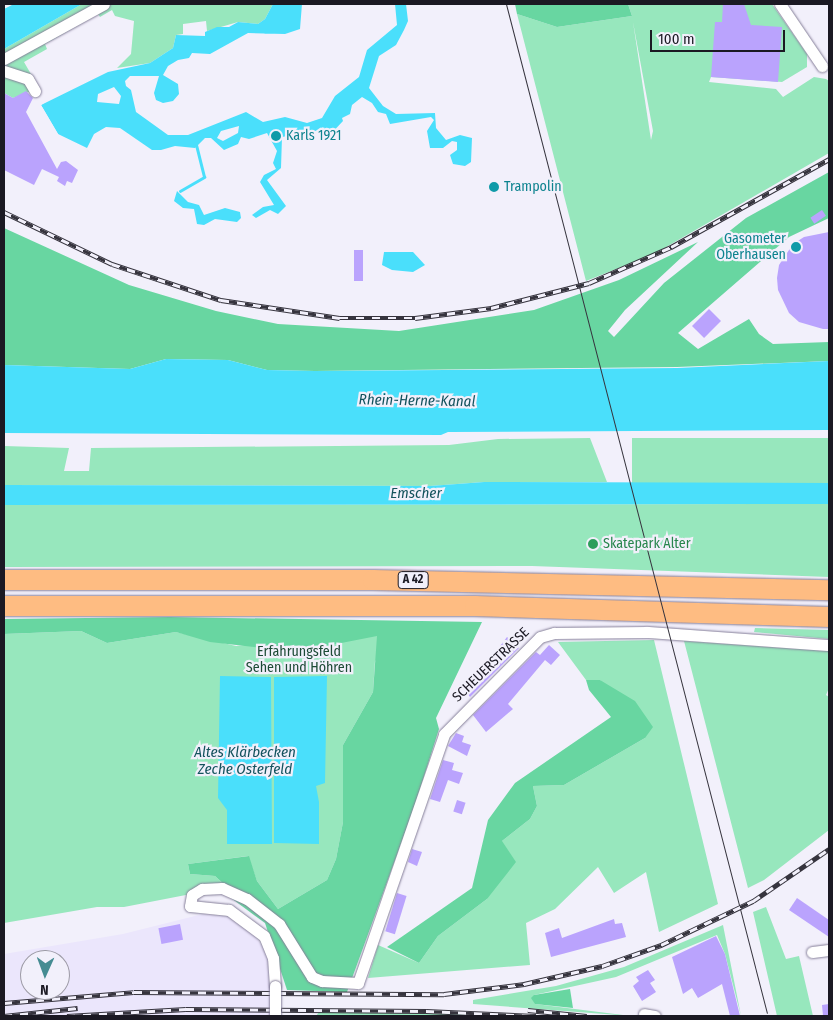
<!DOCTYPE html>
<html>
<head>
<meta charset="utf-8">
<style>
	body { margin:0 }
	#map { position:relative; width:833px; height:1020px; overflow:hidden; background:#f2f0fb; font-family:"Fira Sans Condensed",sans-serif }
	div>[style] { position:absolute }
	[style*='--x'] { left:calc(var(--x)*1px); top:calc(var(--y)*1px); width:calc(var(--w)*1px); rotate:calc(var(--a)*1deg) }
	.built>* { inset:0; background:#ebe6fc }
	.green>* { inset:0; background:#97e7bd; transform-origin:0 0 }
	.forest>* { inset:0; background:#68d6a1 }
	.water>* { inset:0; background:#4adffb }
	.pier>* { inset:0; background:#f2f0fb }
	.stream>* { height:2.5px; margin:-1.25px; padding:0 1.25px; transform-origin:1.25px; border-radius:1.25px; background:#4adffb }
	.building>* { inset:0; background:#baa3fd; transform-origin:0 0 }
	.roads { filter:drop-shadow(0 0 1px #857f99) drop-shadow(0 0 1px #857f99) }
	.street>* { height:11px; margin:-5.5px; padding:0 5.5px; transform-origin:5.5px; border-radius:5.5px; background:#fff }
	.highway>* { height:20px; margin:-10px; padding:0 10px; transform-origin:10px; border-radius:10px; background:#febc82 }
	.tram>* { height:1px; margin:-0.5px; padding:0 0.5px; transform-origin:0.5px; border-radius:0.5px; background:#36343e }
	.rail>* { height:4.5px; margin-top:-2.25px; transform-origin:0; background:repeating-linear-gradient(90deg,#f2f0fb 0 8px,#36343e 0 16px); box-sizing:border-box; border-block:1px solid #36343e }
	.bridges { filter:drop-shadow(0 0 1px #857f99) drop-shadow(0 0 1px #857f99) }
	.street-bridge>* { height:11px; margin:-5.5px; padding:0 5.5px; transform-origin:5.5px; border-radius:5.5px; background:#fff }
	.dots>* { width:14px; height:14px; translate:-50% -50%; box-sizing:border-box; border:2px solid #f2f0fb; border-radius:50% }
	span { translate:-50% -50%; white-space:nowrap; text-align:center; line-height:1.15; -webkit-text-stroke:4.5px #f2f0fb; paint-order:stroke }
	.shield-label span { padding:1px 4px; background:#f2f0fb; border:1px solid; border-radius:4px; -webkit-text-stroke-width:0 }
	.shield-label { font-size:12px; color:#1b1923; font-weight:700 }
	.culture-label { font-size:14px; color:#0d838f }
	.left { translate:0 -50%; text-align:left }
	.right { translate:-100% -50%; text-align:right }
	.leisure-label { font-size:14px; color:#27864d }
	.park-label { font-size:14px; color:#1d4b36 }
	.street-label { font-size:14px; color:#1b1923 }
	.water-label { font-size:15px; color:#13525d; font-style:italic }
	.frame { position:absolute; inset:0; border:5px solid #1b1923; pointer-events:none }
	.north { position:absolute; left:20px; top:950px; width:50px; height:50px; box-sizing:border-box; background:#f2f0fb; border:1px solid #9c9aa5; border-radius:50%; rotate:182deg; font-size:14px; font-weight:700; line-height:20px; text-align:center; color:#1b1923 }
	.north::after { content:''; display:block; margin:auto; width:18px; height:22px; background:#458c92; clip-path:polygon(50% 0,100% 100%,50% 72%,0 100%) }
	.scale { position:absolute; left:650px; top:30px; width:135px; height:22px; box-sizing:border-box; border:2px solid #1b1923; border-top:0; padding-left:6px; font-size:15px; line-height:18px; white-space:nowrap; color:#1b1923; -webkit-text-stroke:4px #f2f0fb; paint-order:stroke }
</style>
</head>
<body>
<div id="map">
	<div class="built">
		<div style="clip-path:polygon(evenodd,203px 914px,226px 916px,240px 923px,255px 936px,266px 951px,273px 966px,273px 1016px,4px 1016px,4px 954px,123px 934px,203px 914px,30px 960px,60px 960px,60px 990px,30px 990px,30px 960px)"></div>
	</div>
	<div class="green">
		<div style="clip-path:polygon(82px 4px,273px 4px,265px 19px,258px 24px,238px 22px,207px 31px,206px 21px,183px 24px,183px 34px,176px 35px,173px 48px,150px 63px,117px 68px,131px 54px,134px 21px,115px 16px,112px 10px,100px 17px,98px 14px,45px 44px,47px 49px,24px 62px,39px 88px,13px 98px,4px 93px,4px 49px)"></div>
		<div style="clip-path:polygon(evenodd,628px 4px,772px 4px,807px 54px,807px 67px,782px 82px,711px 77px,709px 82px,776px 89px,783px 97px,814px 77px,826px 79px,829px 81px,829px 153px,654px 254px,586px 281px,517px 14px,557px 27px,632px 16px,628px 4px,633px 22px,653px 131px,651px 140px,633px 22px)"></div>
		<div style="clip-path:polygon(590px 438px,607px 482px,484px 482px,430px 486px,4px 485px,4px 446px,69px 448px,64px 471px,89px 471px,91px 448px,449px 445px,498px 439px)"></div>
		<div style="left:829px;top:438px;width:45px;height:197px;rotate:90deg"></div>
		<div style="clip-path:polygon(829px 504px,829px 577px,532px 566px,4px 567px,4px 505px)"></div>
		<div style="clip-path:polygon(755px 628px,829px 630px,829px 639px,754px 632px)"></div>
		<div style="clip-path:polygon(81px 631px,107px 643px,176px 632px,236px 646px,405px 632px,375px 661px,373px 692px,343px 745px,343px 822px,336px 859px,327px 880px,278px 909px,257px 881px,248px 856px,188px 864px,190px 874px,215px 876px,227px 887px,124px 907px,97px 907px,4px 923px,4px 634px)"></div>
		<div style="clip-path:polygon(654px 640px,718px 904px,659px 932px,646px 872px,614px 893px,598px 867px,555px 909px,526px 923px,530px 965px,368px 978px,378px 945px,419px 963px,438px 936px,487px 899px,502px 841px,530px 819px,537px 806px,533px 786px,564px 785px,645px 738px,600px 680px,586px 680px,558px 642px)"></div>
		<div style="clip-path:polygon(684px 641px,829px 651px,829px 688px,826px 695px,829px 697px,829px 830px,764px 880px,748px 888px)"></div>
		<div style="clip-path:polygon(766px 907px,786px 959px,799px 956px,813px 1016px,777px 1016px,753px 912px)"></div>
		<div style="clip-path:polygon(723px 925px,741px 1016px,725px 954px,717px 935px,616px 977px,534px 995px,535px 1004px,631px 1016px,473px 1004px,473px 1000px,556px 986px,624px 967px)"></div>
		<div style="clip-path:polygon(319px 1012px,448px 1014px,498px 1016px,316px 1016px)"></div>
	</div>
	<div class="forest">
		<div style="clip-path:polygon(515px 4px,628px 4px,632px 16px,557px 27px,517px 14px)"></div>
		<div style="clip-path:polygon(829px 172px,829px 218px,789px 237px,678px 333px,698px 349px,749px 319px,759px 334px,773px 344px,829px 342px,829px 361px,677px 367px,315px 371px,267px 370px,228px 360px,166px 359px,130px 369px,4px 365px,4px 228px,129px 285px,216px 311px,278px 324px,399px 331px,534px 310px,619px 280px,698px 242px,625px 310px,608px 331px,614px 337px,664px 283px,746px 218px)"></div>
		<div style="clip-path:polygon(170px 617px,482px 622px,436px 718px,439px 729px,414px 808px,347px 992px,287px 990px,265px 923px,231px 898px,227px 887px,215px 876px,190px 874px,188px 864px,249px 856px,257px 881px,278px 909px,327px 880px,336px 859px,343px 822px,343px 745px,373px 692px,377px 636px,331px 645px,263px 648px,210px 642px,176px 632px,107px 643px,81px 631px,4px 634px,4px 619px)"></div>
		<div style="clip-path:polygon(586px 680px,600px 680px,635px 701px,653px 727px,645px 738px,564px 785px,533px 786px,537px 806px,530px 819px,502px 841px,516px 862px,487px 899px,438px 936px,419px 963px,387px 947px,472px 888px,488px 820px,515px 783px,611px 717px,589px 690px)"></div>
		<div style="clip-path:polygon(570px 989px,573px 1008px,535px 1004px,531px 998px,534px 995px)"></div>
	</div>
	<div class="water">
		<div style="clip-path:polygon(14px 4px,82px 4px,4px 49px,4px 9px)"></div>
		<div style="clip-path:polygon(evenodd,273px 4px,302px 4px,300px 29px,285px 34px,248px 33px,210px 54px,192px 53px,189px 58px,178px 60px,168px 66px,163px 75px,178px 84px,179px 94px,173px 101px,163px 103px,156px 100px,154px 93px,159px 76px,130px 76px,125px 81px,126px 86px,131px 90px,136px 112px,168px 135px,188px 135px,246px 112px,263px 122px,285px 117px,307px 123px,322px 118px,335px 96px,359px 77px,367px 50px,397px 25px,395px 4px,406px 4px,408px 21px,404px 30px,396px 45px,379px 56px,369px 88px,383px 106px,396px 114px,435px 113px,436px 128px,446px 140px,460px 135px,472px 138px,471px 162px,465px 166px,453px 164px,450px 155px,457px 150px,457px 142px,452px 141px,443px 148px,430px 148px,427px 131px,434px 120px,431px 117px,390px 124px,386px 114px,378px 112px,372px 103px,362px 97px,352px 105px,350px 114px,342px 118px,343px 121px,327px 138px,322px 138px,316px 131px,282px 137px,281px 168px,267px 180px,286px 206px,278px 214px,270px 210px,256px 218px,252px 215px,263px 207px,274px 205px,260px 182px,264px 175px,276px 169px,273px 163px,277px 151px,267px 133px,249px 139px,241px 137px,238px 144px,224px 150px,211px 138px,205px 138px,195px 148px,175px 146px,161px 150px,152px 150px,120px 128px,106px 127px,94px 134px,87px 148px,58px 134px,41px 105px,108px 72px,150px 63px,173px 48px,176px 35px,205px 36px,205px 32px,217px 27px,229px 27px,238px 22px,258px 24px,265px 19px,273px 4px,114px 87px,121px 96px,119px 104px,97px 102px,98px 94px,114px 87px,273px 4px,239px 126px,238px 133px,223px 141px,217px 138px,221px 131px,239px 126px)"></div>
		<div style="clip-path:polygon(177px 191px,188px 202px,199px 205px,204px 215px,225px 208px,240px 212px,241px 218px,237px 222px,215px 219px,204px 225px,197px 224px,194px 209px,183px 208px,174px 201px)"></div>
		<div style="clip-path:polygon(384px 252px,413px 252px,425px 265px,413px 272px,392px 270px,382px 265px)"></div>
		<div style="clip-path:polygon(166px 359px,228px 360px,267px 370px,315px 371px,677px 368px,829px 361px,829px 430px,448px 432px,441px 435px,4px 433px,4px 365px,130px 369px)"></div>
		<div style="clip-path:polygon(484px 482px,829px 483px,829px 504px,4px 505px,4px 485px,430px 486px)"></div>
		<div style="clip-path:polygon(220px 676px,271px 677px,272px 844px,227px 844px,227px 810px,218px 798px)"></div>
		<div style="clip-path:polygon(327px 676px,325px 783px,316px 786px,319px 802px,319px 844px,274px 843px,274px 677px)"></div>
	</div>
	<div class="pier">
		<div style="clip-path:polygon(70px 86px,41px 105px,61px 139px,56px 136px,38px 104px)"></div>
	</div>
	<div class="stream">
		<div style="--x:180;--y:191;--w:28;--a:-30"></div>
		<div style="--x:204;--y:177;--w:32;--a:-104"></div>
	</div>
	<div class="building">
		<div style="clip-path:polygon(723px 4px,744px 4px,751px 25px,782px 27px,778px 82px,711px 77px,715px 22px,722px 22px)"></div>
		<div style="clip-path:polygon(26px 91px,33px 98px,26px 112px,57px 169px,61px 162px,66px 161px,78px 170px,72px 183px,67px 181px,65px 186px,57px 181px,59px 177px,42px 169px,34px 185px,4px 170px,4px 93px,13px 98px)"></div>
		<div style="left:822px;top:210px;width:7px;height:14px;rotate:56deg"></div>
		<div style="clip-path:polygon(829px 232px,829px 329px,823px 329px,799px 322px,789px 313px,778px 290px,777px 278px,779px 265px,793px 244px,804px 237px)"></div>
		<div style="left:354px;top:250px;width:9px;height:31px"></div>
		<div style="left:709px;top:309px;width:17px;height:24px;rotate:45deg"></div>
		<div style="clip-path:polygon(507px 637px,519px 648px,470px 697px,463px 688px,478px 675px)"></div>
		<div style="clip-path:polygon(549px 645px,560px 655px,551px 665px,545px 660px,508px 704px,513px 709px,486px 732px,473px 715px,536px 652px,540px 655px)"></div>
		<div style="clip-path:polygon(456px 733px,464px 736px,462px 742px,471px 745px,467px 756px,448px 746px)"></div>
		<div style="clip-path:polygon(443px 760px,454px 763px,452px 770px,463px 773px,459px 784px,448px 780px,440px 802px,430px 799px)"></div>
		<div style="left:457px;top:800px;width:9px;height:12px;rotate:18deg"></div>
		<div style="clip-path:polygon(412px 849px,422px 852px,417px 866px,408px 862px)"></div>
		<div style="left:397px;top:893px;width:10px;height:40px;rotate:17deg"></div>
		<div style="clip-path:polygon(797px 898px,829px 920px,829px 937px,789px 910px)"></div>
		<div style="clip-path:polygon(614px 919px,615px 924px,622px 923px,626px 937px,551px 957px,545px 933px,559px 928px,562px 938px)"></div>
		<div style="left:180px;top:924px;width:16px;height:22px;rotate:79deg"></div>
		<div style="clip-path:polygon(716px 936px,725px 954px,740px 1016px,730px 1016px,722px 984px,698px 998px,692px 988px,683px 994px,672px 957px)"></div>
		<div style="clip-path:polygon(648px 970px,655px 980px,650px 983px,656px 992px,642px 1001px,633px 986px,639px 981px,636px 977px)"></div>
		<div style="clip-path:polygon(829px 1004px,829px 1016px,823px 1016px,822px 1005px)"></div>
	</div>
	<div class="roads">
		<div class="street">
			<div style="--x:780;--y:4;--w:75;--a:55.9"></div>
			<div style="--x:4;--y:59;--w:114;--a:-28.8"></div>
			<div style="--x:4;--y:71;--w:25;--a:18"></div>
			<div style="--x:28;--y:79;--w:14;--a:60"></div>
			<div style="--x:812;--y:952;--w:17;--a:-7"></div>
			<div style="--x:275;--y:986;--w:28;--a:-94"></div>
			<div style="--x:273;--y:958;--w:24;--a:-112"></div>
			<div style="--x:264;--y:936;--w:44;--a:-143.4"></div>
			<div style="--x:229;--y:910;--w:39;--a:-174"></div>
			<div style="--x:190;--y:906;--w:11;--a:-80"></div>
			<div style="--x:192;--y:895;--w:12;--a:-31"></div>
			<div style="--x:202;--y:889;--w:20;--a:-3"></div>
			<div style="--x:222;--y:888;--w:27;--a:24"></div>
			<div style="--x:247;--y:899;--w:41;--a:38"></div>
			<div style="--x:279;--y:924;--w:62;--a:58.1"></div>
			<div style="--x:312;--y:977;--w:11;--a:22"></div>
			<div style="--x:322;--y:981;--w:36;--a:3"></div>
			<div style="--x:358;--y:983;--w:263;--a:-70.9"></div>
			<div style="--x:444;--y:734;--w:136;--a:-45.3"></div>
			<div style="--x:540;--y:637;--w:15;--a:-16"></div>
			<div style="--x:554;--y:633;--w:93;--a:-0.6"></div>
			<div style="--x:647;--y:632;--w:182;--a:4.1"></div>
			<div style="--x:644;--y:1014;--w:11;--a:10"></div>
		</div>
		<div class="highway">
			<div style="--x:4;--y:580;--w:369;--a:0"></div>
			<div style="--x:373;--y:580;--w:456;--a:1.3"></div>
			<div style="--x:4;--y:606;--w:471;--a:0"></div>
			<div style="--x:475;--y:606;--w:354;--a:1.8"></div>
		</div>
	</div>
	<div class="tram">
		<div style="--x:506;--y:4;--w:1042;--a:75.5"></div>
	</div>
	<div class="rail">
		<div style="--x:4;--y:212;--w:120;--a:25.7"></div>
		<div style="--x:112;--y:264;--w:115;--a:18.3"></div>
		<div style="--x:221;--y:300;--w:120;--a:8.6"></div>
		<div style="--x:340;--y:318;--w:75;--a:0"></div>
		<div style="--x:415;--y:318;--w:77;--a:-7.5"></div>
		<div style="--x:491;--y:308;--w:101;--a:-14.3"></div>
		<div style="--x:589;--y:283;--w:90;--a:-23.7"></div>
		<div style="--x:671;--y:247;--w:181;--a:-29.1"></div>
		<div style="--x:4;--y:1003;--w:130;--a:-4.8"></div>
		<div style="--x:134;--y:992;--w:310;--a:0.4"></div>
		<div style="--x:444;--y:994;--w:81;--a:-7.1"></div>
		<div style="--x:524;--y:984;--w:80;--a:-13"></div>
		<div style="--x:602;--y:966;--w:63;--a:-19.6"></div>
		<div style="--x:661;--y:945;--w:102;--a:-25.6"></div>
		<div style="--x:753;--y:901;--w:92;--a:-34.4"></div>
		<div style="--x:528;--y:1010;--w:59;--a:5.8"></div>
		<div style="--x:4;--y:1016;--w:74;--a:-6.2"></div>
		<div style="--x:67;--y:1016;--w:119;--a:-3.4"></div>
		<div style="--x:186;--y:1009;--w:240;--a:0.5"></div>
		<div style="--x:426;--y:1011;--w:110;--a:2.6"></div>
	</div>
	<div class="bridges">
		<div class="street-bridge">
			<div style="--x:275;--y:1016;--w:30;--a:-90"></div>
		</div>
	</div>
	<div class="dots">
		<div style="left:276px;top:136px;background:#0f9aa8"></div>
		<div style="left:494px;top:187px;background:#0f9aa8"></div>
		<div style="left:796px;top:247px;background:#0f9aa8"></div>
		<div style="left:593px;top:544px;background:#2e9e5b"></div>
	</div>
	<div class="shield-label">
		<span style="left:413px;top:580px">A 42</span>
	</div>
	<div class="culture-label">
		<span class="left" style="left:286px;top:136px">Karls 1921</span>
		<span class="left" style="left:504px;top:187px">Trampolin</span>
		<span class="right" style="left:786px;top:247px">Gasometer<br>Oberhausen</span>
	</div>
	<div class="leisure-label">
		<span class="left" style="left:603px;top:544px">Skatepark Alter</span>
	</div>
	<div class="park-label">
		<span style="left:299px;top:660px">Erfahrungsfeld<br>Sehen und Höhren</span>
	</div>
	<div class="street-label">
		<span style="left:491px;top:665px;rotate:-44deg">SCHEUERSTRASSE</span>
	</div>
	<div class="water-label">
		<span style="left:417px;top:401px;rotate:1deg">Rhein-Herne-Kanal</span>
		<span style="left:416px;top:494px">Emscher</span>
		<span style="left:245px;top:761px">Altes Klärbecken<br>Zeche Osterfeld</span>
	</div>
	<div class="frame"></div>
	<div class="north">N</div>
	<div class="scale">100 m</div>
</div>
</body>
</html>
